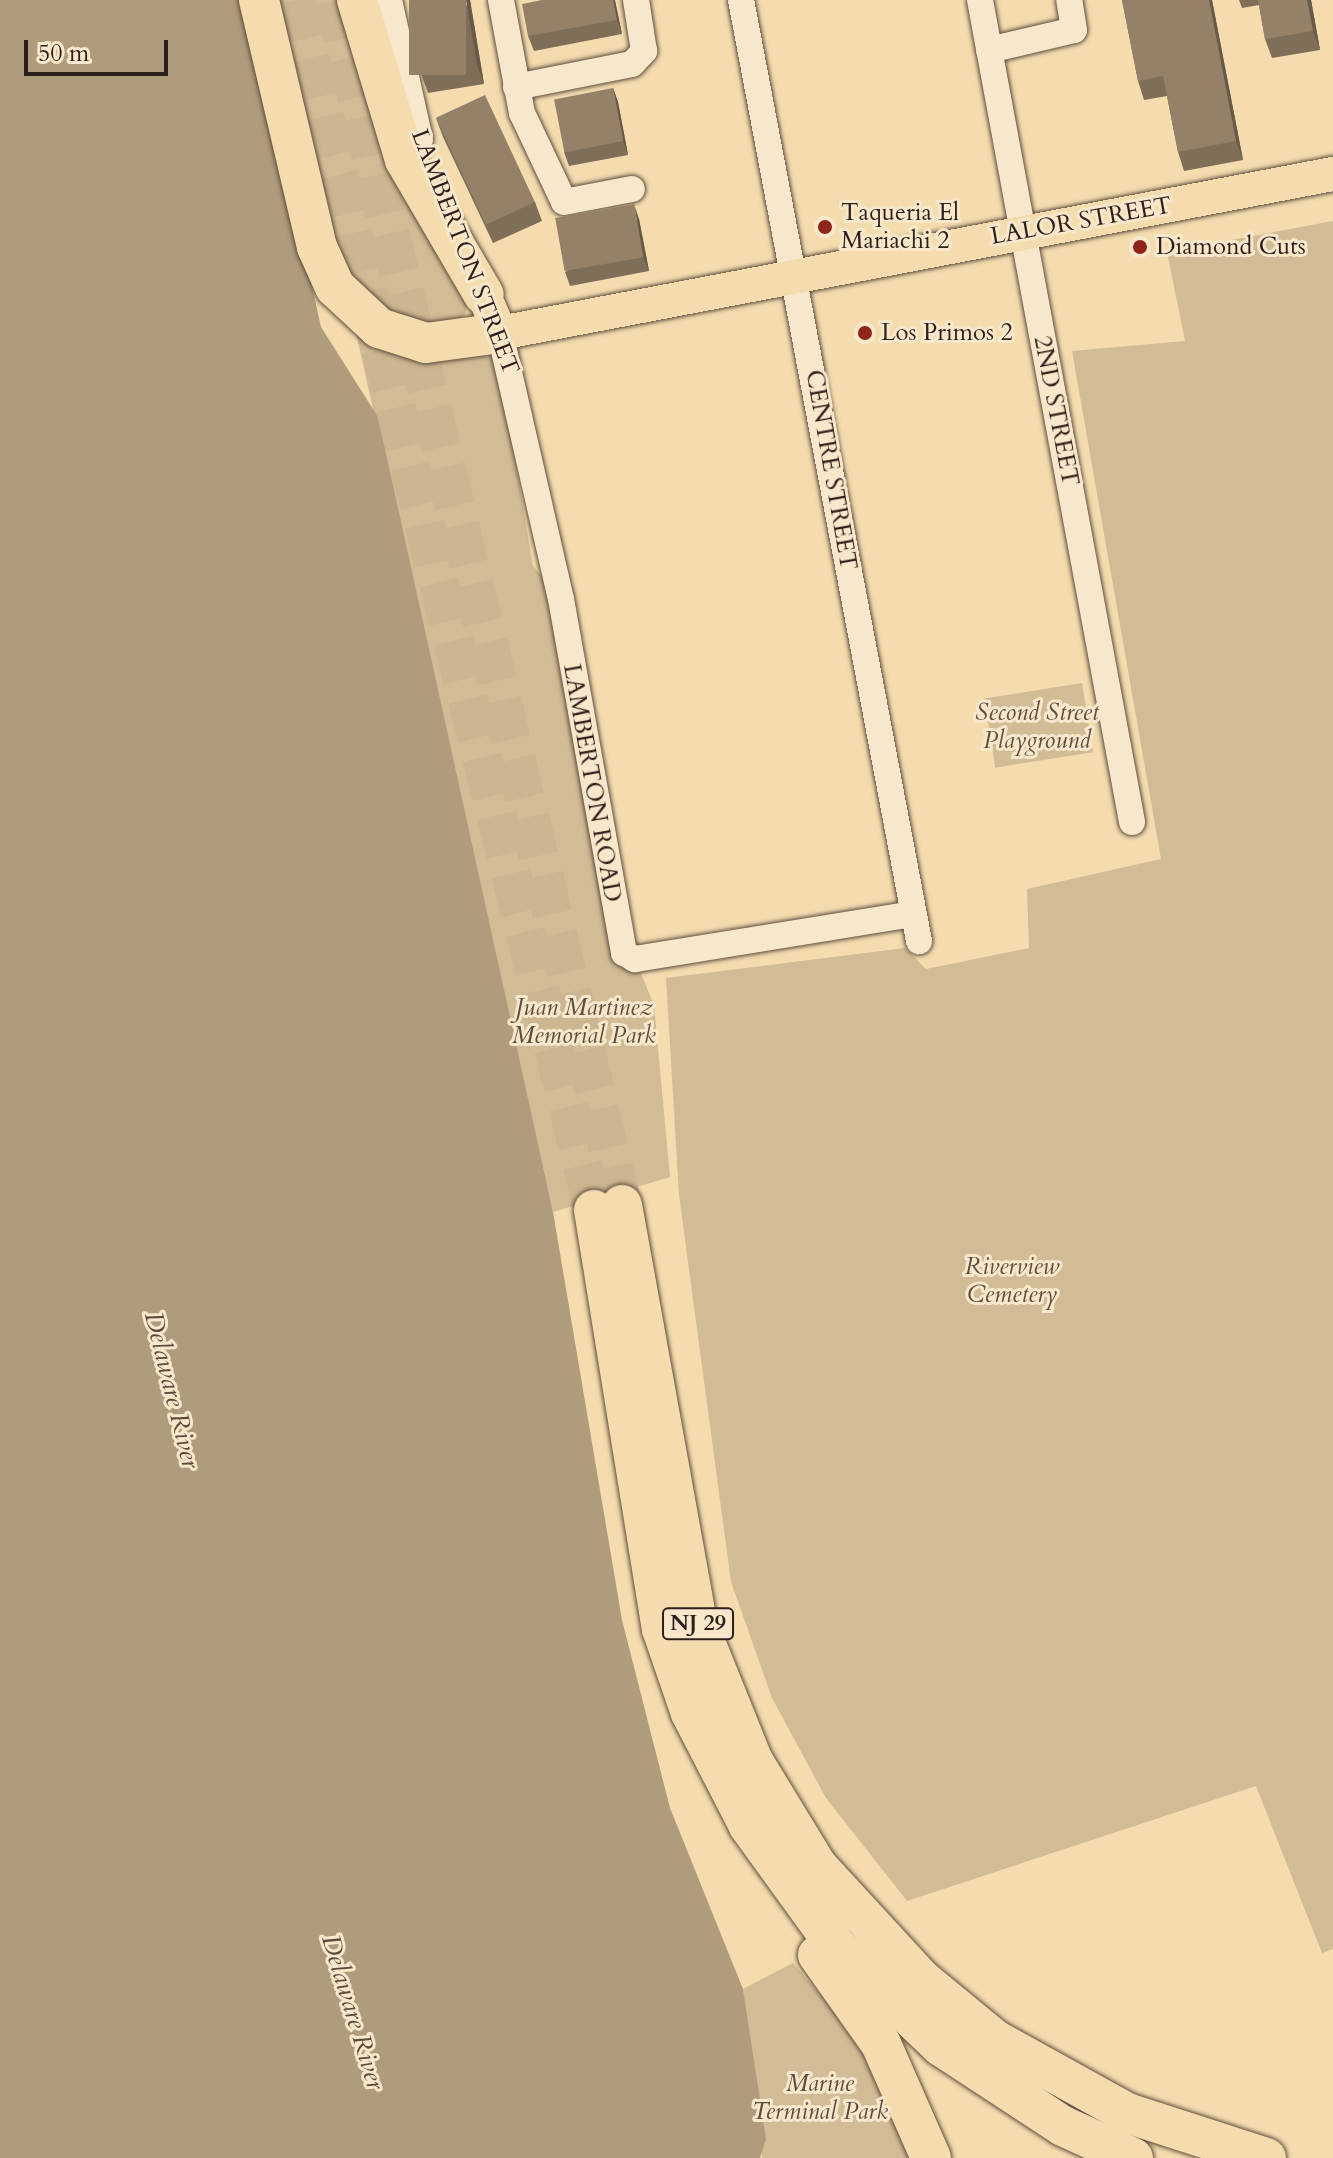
<!DOCTYPE html>
<html>
<head>
<meta charset="utf-8">
<style>
	body { margin:0 }
	#map { position:relative; width:1333px; height:2158px; overflow:hidden; background:#f4dcaf; font-family:Cardo,serif }
	div>[style] { position:absolute }
	[style*='--x'] { left:calc(var(--x)*1px); top:calc(var(--y)*1px); width:calc(var(--w)*1px); rotate:calc(var(--a)*1deg) }
	.green>* { inset:0; background:#d2bc96; transform-origin:0 0 }
	.water>* { inset:0; background:#b09c7c }
	.highway-tunnel>* { height:40px; margin-top:-20px; transform-origin:0; background:repeating-linear-gradient(90deg,#ccb691 0 40px,transparent 0 60px) }
	.roads { filter:drop-shadow(0 0 2px #5f4e3e) drop-shadow(0 0 2px #5f4e3e) }
	.minor>* { height:26px; margin:-13px; padding:0 13px; transform-origin:13px; border-radius:13px; background:#f8e8cb }
	.major>* { height:34px; margin:-17px; padding:0 17px; transform-origin:17px; border-radius:17px; background:#f4dcaf }
	.highway>* { height:40px; margin:-20px; padding:0 20px; transform-origin:20px; border-radius:20px; background:#f4dcaf }
	.wall>* { inset:0; background:#7f6f59 }
	.shaded-wall>* { inset:0; background:#685a48 }
	.building>* { inset:0; background:#948167; transform-origin:0 0 }
	.dots>* { width:22px; height:22px; translate:-50% -50%; box-sizing:border-box; border:4px solid #f8e8cb; border-radius:50% }
	span { translate:-50% -50%; white-space:nowrap; text-align:center; line-height:1.15; -webkit-text-stroke:6px #f8e8cb; paint-order:stroke }
	.shield-label span { padding:2px 6px; background:#f8e8cb; border:2px solid; border-radius:6px; -webkit-text-stroke-width:0 }
	.shield-label { font-size:22px; color:#2d1f19; font-weight:700 }
	.poi-label { font-size:24px; color:#2d1f19 }
	.left { translate:0 -50%; text-align:left }
	.street-label { font-size:24px; color:#2d1f19 }
	.park-label { font-size:24px; color:#5f4e3e; font-style:italic }
	.water-label { font-size:26px; color:#5b4b3c; font-style:italic }
	.scale { position:absolute; left:24px; top:40px; width:144px; height:36px; box-sizing:border-box; border:4px solid #2d1f19; border-top:0; padding-left:10px; font-size:24px; line-height:28px; white-space:nowrap; color:#2d1f19; -webkit-text-stroke:6px #f8e8cb; paint-order:stroke }
</style>
</head>
<body>
<div id="map">
	<div class="green">
		<div style="clip-path:polygon(274px 0,350px 0,467px 295px,466px 313px,454px 328px,418px 330px,345px 288px)"></div>
		<div style="clip-path:polygon(1333px 221px,1333px 1949px,1322px 1953px,1256px 1786px,907px 1901px,826px 1798px,772px 1698px,731px 1582px,679px 1195px,666px 978px,905px 948px,926px 969px,1029px 948px,1027px 889px,1161px 859px,1072px 351px,1185px 341px,1167px 252px)"></div>
		<div style="clip-path:polygon(355px 329px,498px 359px,533px 566px,561px 599px,635px 959px,654px 1005px,670px 1177px,553px 1212px)"></div>
		<div style="left:1082px;top:683px;width:70px;height:99px;rotate:81deg"></div>
		<div style="clip-path:polygon(793px 1963px,841px 2019px,881px 2082px,913px 2158px,762px 2158px,743px 1989px)"></div>
	</div>
	<div class="water">
		<div style="clip-path:polygon(0 0,249px 0,321px 327px,378px 417px,553px 1212px,622px 1620px,670px 1808px,743px 1989px,766px 2139px,760px 2158px,0 2158px)"></div>
	</div>
	<div class="highway-tunnel">
		<div style="--x:295;--y:0;--w:1246;--a:76.12"></div>
		<div style="--x:334;--y:0;--w:1239;--a:76.56"></div>
	</div>
	<div class="roads">
		<div class="minor">
			<div style="--x:389;--y:0;--w:143;--a:77.5"></div>
			<div style="--x:501;--y:0;--w:115;--a:79.5"></div>
			<div style="--x:522;--y:113;--w:98;--a:64.7"></div>
			<div style="--x:564;--y:202;--w:69;--a:-10.8"></div>
			<div style="--x:741;--y:0;--w:958;--a:79.29"></div>
			<div style="--x:980;--y:0;--w:836;--a:79.52"></div>
			<div style="--x:989;--y:50;--w:87;--a:-13.2"></div>
			<div style="--x:1074;--y:30;--w:30;--a:-99"></div>
			<div style="--x:516;--y:87;--w:118;--a:-11.2"></div>
			<div style="--x:632;--y:64;--w:18;--a:-47"></div>
			<div style="--x:644;--y:51;--w:52;--a:-98.9"></div>
			<div style="--x:500;--y:333;--w:273;--a:77.1"></div>
			<div style="--x:561;--y:599;--w:360;--a:79.9"></div>
			<div style="--x:624;--y:953;--w:13;--a:29"></div>
			<div style="--x:635;--y:959;--w:281;--a:-9.2"></div>
		</div>
		<div class="major">
			<div style="--x:489;--y:307;--w:28;--a:67"></div>
			<div style="--x:500;--y:333;--w:848;--a:-10.81"></div>
		</div>
		<div class="highway">
			<div style="--x:259;--y:0;--w:254;--a:76.8"></div>
			<div style="--x:317;--y:247;--w:44;--a:65.8"></div>
			<div style="--x:335;--y:287;--w:60;--a:43"></div>
			<div style="--x:379;--y:328;--w:49;--a:17.7"></div>
			<div style="--x:426;--y:343;--w:75;--a:-7.7"></div>
			<div style="--x:357;--y:0;--w:167;--a:73.3"></div>
			<div style="--x:405;--y:160;--w:156;--a:59.7"></div>
			<div style="--x:622;--y:1205;--w:424;--a:79.8"></div>
			<div style="--x:697;--y:1622;--w:150;--a:68.1"></div>
			<div style="--x:753;--y:1761;--w:123;--a:58.6"></div>
			<div style="--x:817;--y:1866;--w:155;--a:47.4"></div>
			<div style="--x:922;--y:1980;--w:94;--a:39.4"></div>
			<div style="--x:995;--y:2040;--w:151;--a:28.9"></div>
			<div style="--x:1127;--y:2113;--w:146;--a:17.9"></div>
			<div style="--x:594;--y:1210;--w:424;--a:80.8"></div>
			<div style="--x:662;--y:1629;--w:89;--a:71"></div>
			<div style="--x:691;--y:1713;--w:127;--a:62.8"></div>
			<div style="--x:749;--y:1826;--w:148;--a:54.1"></div>
			<div style="--x:836;--y:1946;--w:145;--a:43.6"></div>
			<div style="--x:941;--y:2046;--w:146;--a:33.3"></div>
			<div style="--x:1063;--y:2126;--w:77;--a:24.6"></div>
			<div style="--x:818;--y:1955;--w:109;--a:54.7"></div>
			<div style="--x:881;--y:2044;--w:124;--a:66.3"></div>
		</div>
	</div>
	<div class="wall">
		<div style="clip-path:polygon(470px 0,484px 84px,428px 93px,421px 74px)"></div>
		<div style="clip-path:polygon(542px 0,615px 0,622px 34px,534px 51px,528px 36px)"></div>
		<div style="clip-path:polygon(1122px 0,1212px 0,1243px 160px,1184px 171px,1178px 152px,1167px 96px,1144px 100px,1138px 81px)"></div>
		<div style="clip-path:polygon(1239px 0,1311px 0,1320px 50px,1272px 58px,1265px 39px,1259px 5px,1242px 8px)"></div>
		<div style="clip-path:polygon(613px 88px,618px 102px,628px 155px,569px 166px,564px 152px)"></div>
		<div style="clip-path:polygon(436px 118px,535px 202px,542px 221px,493px 243px,443px 137px)"></div>
		<div style="clip-path:polygon(639px 219px,649px 271px,570px 286px,565px 272px)"></div>
	</div>
	<div class="shaded-wall">
		<div style="clip-path:polygon(466px 0,470px 0,484px 84px,477px 65px)"></div>
		<div style="clip-path:polygon(613px 0,615px 1px,622px 34px,617px 20px)"></div>
		<div style="clip-path:polygon(1209px 0,1212px 0,1243px 160px,1236px 141px)"></div>
		<div style="clip-path:polygon(1307px 0,1311px 0,1320px 50px,1313px 31px)"></div>
		<div style="clip-path:polygon(613px 88px,618px 102px,628px 155px,623px 141px)"></div>
		<div style="clip-path:polygon(634px 204px,639px 219px,649px 271px,643px 257px)"></div>
	</div>
	<div class="building">
		<div style="left:409px;top:0;width:57px;height:75px"></div>
		<div style="clip-path:polygon(542px 0,613px 0,617px 20px,528px 36px,522px 4px)"></div>
		<div style="clip-path:polygon(1122px 0,1209px 0,1236px 141px,1178px 152px,1163px 76px,1138px 81px)"></div>
		<div style="clip-path:polygon(1258px 0,1307px 0,1313px 31px,1265px 39px)"></div>
		<div style="left:613px;top:88px;width:54px;height:60px;rotate:79deg"></div>
		<div style="left:485px;top:95px;width:118px;height:54px;rotate:65deg"></div>
		<div style="left:634px;top:204px;width:54px;height:80px;rotate:80deg"></div>
	</div>
	<div class="dots">
		<div style="left:825px;top:227px;background:#8f2418"></div>
		<div style="left:1140px;top:247px;background:#8f2418"></div>
		<div style="left:865px;top:333px;background:#8f2418"></div>
	</div>
	<div class="shield-label">
		<span style="left:698px;top:1624px">NJ 29</span>
	</div>
	<div class="poi-label">
		<span class="left" style="left:841px;top:227px">Taqueria El<br>Mariachi 2</span>
		<span class="left" style="left:1156px;top:247px">Diamond Cuts</span>
		<span class="left" style="left:881px;top:333px">Los Primos 2</span>
	</div>
	<div class="street-label">
		<span style="left:1081px;top:221px;rotate:-10deg">LALOR STREET</span>
		<span style="left:465px;top:252px;rotate:69deg">LAMBERTON STREET</span>
		<span style="left:1056px;top:411px;rotate:79deg">2ND STREET</span>
		<span style="left:831px;top:470px;rotate:80deg">CENTRE STREET</span>
		<span style="left:592px;top:783px;rotate:80deg">LAMBERTON ROAD</span>
	</div>
	<div class="park-label">
		<span style="left:1037px;top:727px">Second Street<br>Playground</span>
		<span style="left:584px;top:1022px">Juan Martinez<br>Memorial Park</span>
		<span style="left:1012px;top:1281px">Riverview<br>Cemetery</span>
		<span style="left:820px;top:2098px">Marine<br>Terminal Park</span>
	</div>
	<div class="water-label">
		<span style="left:172px;top:1390px;rotate:76deg">Delaware River</span>
		<span style="left:353px;top:2012px;rotate:73deg">Delaware River</span>
	</div>
	<div class="scale">50 m</div>
</div>
</body>
</html>
